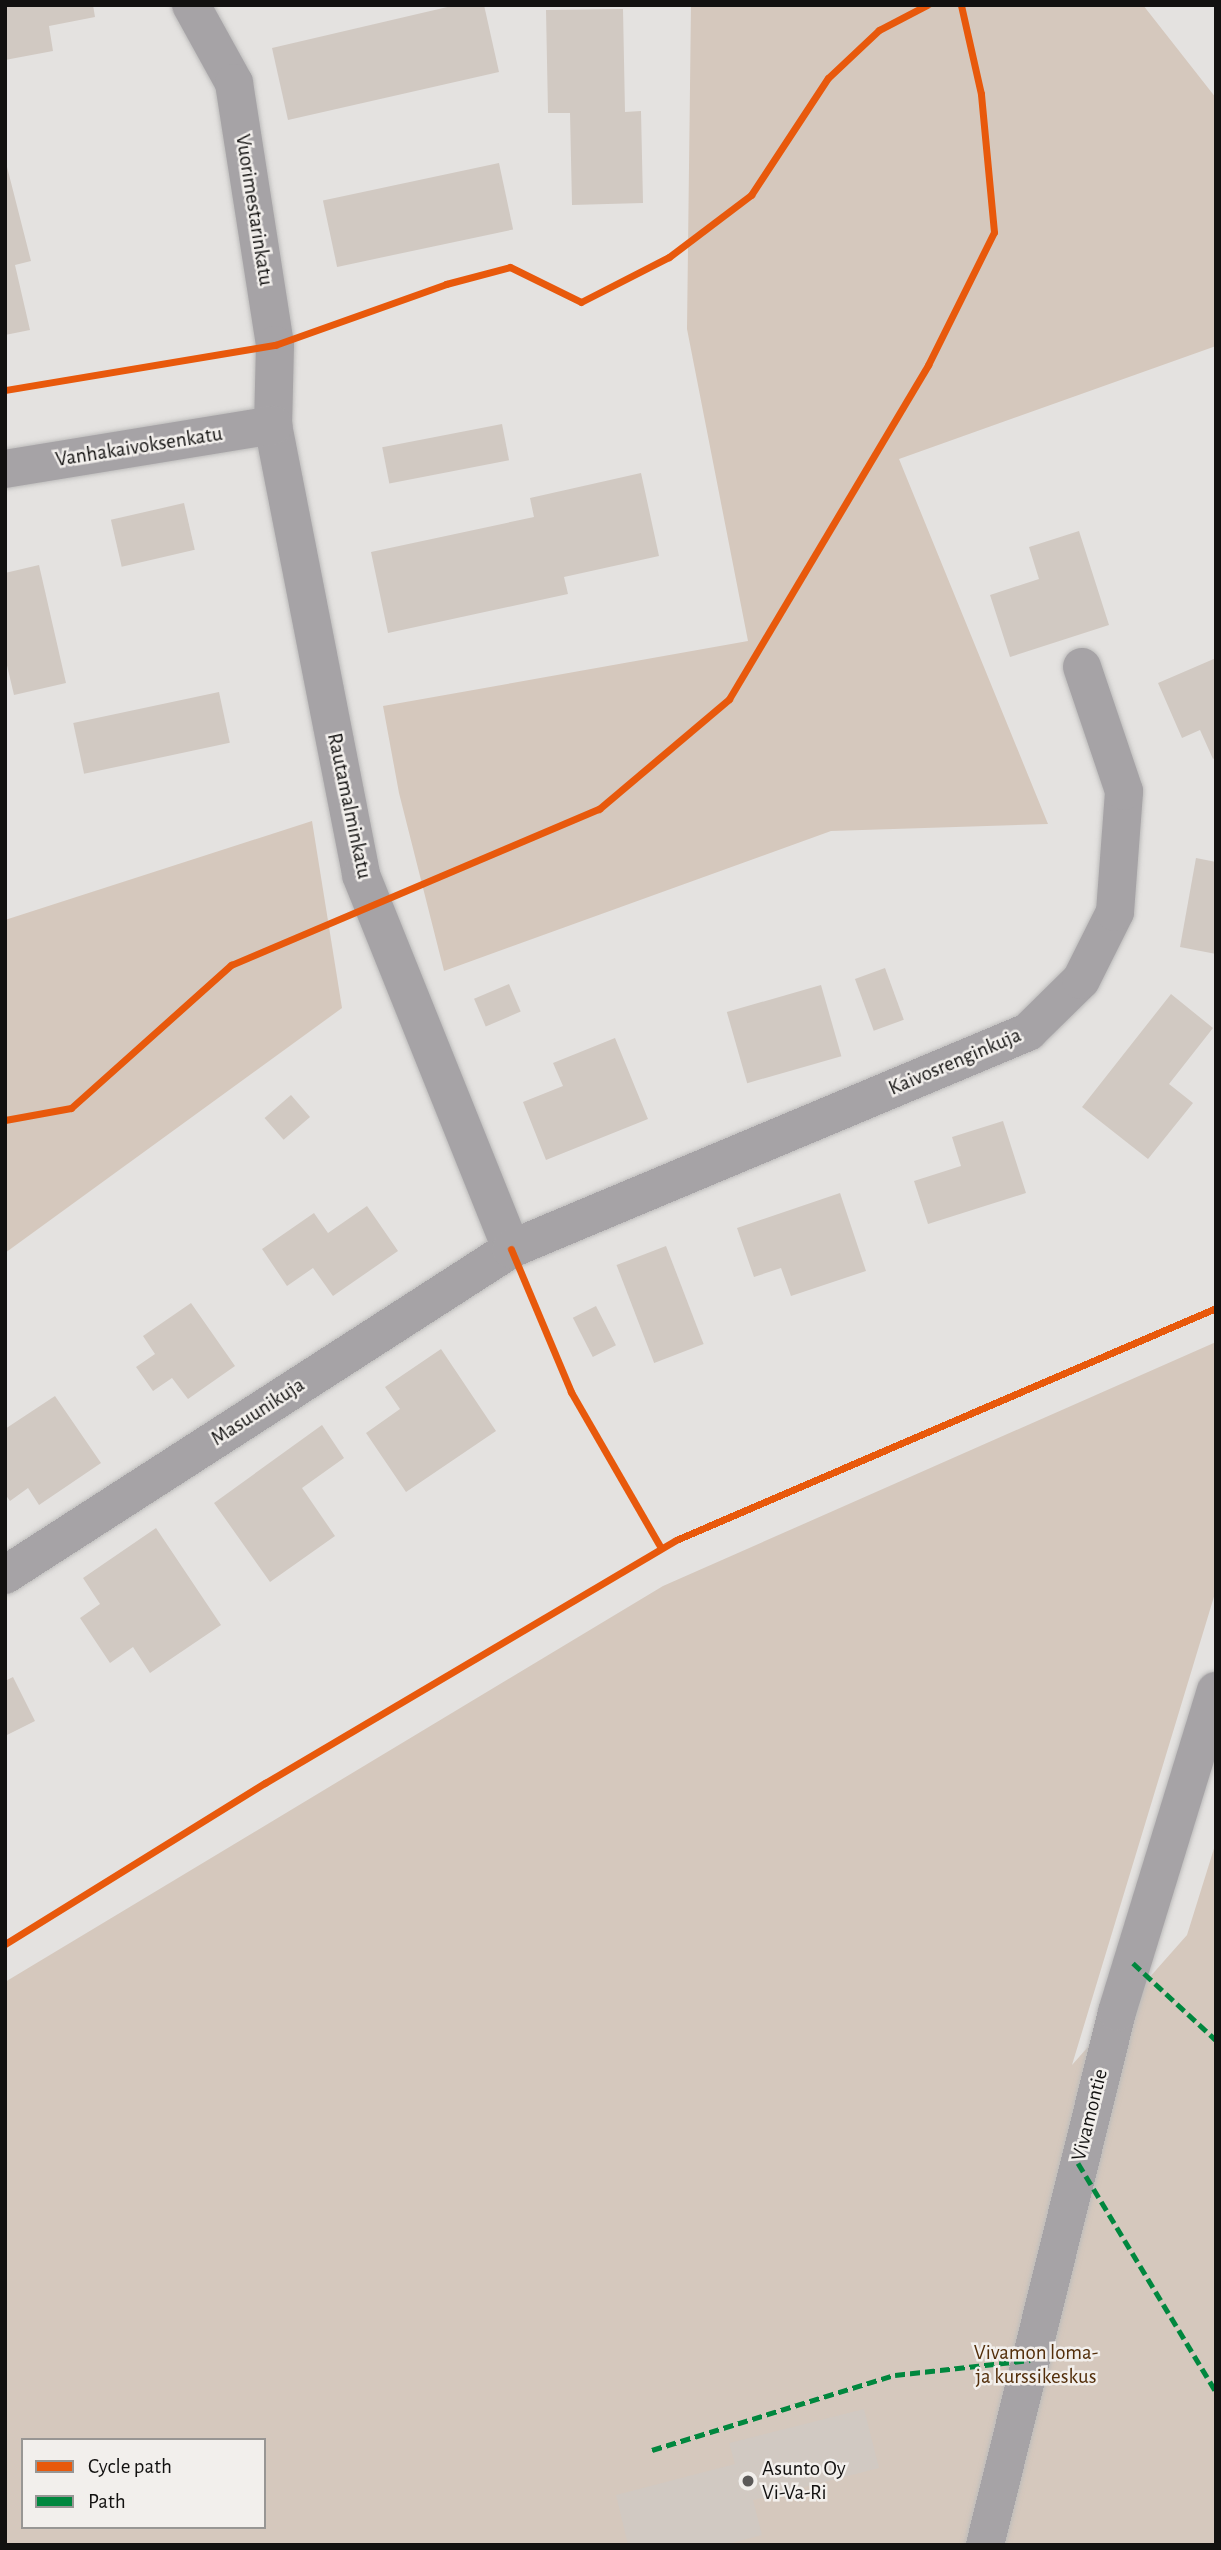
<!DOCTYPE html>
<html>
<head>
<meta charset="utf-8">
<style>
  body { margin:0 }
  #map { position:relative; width:1221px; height:2550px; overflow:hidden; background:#e4e2e0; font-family:"Alegreya Sans",sans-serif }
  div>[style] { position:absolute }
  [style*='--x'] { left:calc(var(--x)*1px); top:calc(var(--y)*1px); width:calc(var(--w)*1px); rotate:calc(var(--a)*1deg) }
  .green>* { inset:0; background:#d5c8bd }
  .building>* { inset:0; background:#d1c9c2; transform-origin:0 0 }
  .roads { filter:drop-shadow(0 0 2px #bdbcbb) drop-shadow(0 0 2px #bdbcbb) }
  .minor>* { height:38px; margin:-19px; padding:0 19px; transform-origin:19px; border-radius:19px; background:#a6a3a6 }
  .quiet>* { height:5px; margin-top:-2.5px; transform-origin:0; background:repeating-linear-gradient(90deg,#00873e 0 10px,transparent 0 15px) }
  .cycleway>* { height:7px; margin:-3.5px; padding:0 3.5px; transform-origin:3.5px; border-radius:3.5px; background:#e8590c }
  .dots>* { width:19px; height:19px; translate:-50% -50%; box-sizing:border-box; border:4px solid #f2efec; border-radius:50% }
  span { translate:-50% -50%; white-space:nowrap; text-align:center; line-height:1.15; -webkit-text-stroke:5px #f2efec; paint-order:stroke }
  .street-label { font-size:21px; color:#121110 }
  .park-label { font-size:21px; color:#532e0a }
  .poi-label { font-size:21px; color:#121110 }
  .left { translate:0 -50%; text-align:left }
  .frame { position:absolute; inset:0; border:7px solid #121110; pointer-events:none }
  .legend { position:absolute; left:21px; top:2438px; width:245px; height:91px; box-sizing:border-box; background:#f2efec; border:2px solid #989694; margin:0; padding:9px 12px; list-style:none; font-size:21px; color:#121110 }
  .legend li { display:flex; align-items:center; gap:14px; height:35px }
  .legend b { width:35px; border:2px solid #989694 }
</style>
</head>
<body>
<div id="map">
  <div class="green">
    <div style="clip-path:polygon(691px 5px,1143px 5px,1216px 98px,1216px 346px,899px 459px,1048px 824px,831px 831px,444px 971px,399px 793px,383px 706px,748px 641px,687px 329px)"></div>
    <div style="clip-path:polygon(312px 821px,342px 1008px,5px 1253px,5px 920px)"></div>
    <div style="clip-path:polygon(evenodd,1216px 1342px,1216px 1590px,1072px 2065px,1187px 1935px,1216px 1842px,1216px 2545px,5px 2545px,5px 1982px,663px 1586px,1216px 1342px,23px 2440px,264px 2440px,264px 2527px,23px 2527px,23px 2440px)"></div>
  </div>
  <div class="building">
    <div style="clip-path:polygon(5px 5px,93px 5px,95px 17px,49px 26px,53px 51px,5px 60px)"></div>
    <div style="clip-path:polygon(456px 5px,484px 5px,499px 72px,288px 120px,272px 48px)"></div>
    <div style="clip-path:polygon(623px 9px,625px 112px,641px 111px,643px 203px,572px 205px,570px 113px,548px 113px,546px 10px)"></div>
    <div style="clip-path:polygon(5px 159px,31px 261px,15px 265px,30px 330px,5px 335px)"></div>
    <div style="left:499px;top:163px;width:68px;height:180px;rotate:78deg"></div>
    <div style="left:502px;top:424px;width:37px;height:122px;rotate:79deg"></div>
    <div style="clip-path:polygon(641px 473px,659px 556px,564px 577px,568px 594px,388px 633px,371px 552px,534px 517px,530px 498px)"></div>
    <div style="left:184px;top:503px;width:48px;height:75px;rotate:77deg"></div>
    <div style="clip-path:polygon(1079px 531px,1109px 625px,1010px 657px,990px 595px,1039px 579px,1029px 547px)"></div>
    <div style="clip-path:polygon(39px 565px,66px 683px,14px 695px,5px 657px,5px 573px)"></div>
    <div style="clip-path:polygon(1216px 658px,1216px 757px,1213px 759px,1200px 730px,1182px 738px,1158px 683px)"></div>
    <div style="left:219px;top:692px;width:52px;height:149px;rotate:78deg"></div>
    <div style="clip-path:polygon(1196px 858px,1216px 862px,1216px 954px,1180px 947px)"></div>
    <div style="left:885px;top:968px;width:55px;height:32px;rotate:70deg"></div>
    <div style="left:509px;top:984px;width:30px;height:38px;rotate:67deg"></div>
    <div style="left:821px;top:985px;width:74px;height:98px;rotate:74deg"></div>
    <div style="clip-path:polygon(1171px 994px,1213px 1028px,1169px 1084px,1193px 1103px,1148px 1159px,1082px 1107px)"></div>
    <div style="clip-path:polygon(615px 1038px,648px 1119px,546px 1160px,523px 1102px,563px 1086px,553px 1063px)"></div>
    <div style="left:291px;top:1095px;width:29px;height:35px;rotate:49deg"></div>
    <div style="clip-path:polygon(1003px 1121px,1026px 1193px,928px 1224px,914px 1181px,961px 1166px,952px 1137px)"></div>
    <div style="clip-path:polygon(840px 1193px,866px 1271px,791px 1296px,781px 1268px,754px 1277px,737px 1228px)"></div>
    <div style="clip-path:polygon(367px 1206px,398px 1251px,333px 1296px,313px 1268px,287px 1286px,262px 1249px,314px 1213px,328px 1233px)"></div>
    <div style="left:666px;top:1246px;width:105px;height:53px;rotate:69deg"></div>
    <div style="clip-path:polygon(191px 1303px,235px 1366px,188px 1399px,172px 1378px,153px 1391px,136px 1367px,155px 1354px,143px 1336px)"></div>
    <div style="left:596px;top:1306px;width:44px;height:26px;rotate:63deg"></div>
    <div style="clip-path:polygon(441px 1349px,496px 1431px,406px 1492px,366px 1433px,400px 1409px,385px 1387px)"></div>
    <div style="clip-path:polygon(55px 1396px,101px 1463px,39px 1505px,28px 1488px,10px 1501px,5px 1494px,5px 1429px)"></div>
    <div style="clip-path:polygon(322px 1425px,344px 1458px,302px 1488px,335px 1536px,270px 1582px,214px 1503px)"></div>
    <div style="clip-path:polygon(156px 1528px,221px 1625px,150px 1673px,133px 1647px,110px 1663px,80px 1618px,100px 1604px,83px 1578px)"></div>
    <div style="clip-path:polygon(13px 1677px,35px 1721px,5px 1736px,5px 1681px)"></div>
    <div style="clip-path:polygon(864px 2409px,879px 2468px,753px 2500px,762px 2535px,724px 2545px,628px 2545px,616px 2495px,735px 2464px,729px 2443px)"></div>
  </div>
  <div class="roads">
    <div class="minor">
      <div style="--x:191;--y:5;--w:89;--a:61.1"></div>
      <div style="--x:234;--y:83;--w:265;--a:81.1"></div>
      <div style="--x:275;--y:345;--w:80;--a:91.4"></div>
      <div style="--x:273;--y:425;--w:459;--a:78.9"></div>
      <div style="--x:361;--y:875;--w:403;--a:68.1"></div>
      <div style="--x:5;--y:469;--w:272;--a:-9.3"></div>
      <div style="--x:5;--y:1575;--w:602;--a:-32.79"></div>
      <div style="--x:511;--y:1249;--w:561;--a:-22.77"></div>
      <div style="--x:1028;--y:1032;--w:74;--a:-44.5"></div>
      <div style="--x:1081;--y:980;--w:76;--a:-63.4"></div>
      <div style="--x:1115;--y:912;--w:121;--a:-85.7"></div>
      <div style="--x:1124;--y:791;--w:131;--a:-108.7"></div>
      <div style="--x:985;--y:2545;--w:549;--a:-76.09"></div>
      <div style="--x:1117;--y:2012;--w:336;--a:-72.9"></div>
    </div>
  </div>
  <div class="quiet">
    <div style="--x:1133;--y:1963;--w:113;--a:42.9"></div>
    <div style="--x:1078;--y:2163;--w:267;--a:58.9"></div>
    <div style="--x:652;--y:2450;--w:254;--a:-17.2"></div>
    <div style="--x:895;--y:2375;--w:136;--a:-6.3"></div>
  </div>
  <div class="cycleway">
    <div style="--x:5;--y:390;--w:274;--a:-9.5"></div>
    <div style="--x:275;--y:345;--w:182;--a:-19.6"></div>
    <div style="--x:446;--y:284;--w:66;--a:-14.9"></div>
    <div style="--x:510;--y:267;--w:79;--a:26.2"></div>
    <div style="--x:581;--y:302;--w:99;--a:-27.1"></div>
    <div style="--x:669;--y:257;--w:103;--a:-37.1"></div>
    <div style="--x:751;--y:195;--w:140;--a:-56.7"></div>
    <div style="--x:828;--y:78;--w:70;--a:-43.3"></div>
    <div style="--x:879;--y:30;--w:54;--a:-27.5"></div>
    <div style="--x:5;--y:1120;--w:67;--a:-10.3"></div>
    <div style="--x:71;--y:1108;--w:215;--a:-41.8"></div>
    <div style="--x:231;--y:965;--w:400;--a:-23"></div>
    <div style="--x:599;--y:809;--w:170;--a:-40.2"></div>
    <div style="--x:729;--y:699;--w:389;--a:-59.2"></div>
    <div style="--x:928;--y:365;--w:148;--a:-63.6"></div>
    <div style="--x:994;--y:232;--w:139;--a:-95.4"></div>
    <div style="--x:981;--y:94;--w:91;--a:-102.7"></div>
    <div style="--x:511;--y:1249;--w:155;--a:67.2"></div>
    <div style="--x:571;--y:1392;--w:180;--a:60"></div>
    <div style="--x:5;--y:1944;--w:306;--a:-31.8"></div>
    <div style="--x:265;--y:1783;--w:477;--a:-30.6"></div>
    <div style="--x:676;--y:1540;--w:588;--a:-23.25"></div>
  </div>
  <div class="dots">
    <div style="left:748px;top:2481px;background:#5c5a59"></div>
  </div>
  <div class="street-label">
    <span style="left:254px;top:210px;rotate:81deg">Vuorimestarinkatu</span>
    <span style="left:139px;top:447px;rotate:-9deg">Vanhakaivoksenkatu</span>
    <span style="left:349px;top:806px;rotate:78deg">Rautamalminkatu</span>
    <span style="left:955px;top:1062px;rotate:-23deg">Kaivosrenginkuja</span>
    <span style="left:258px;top:1412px;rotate:-33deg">Masuunikuja</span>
    <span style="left:1090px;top:2115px;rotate:-76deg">Vivamontie</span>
  </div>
  <div class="park-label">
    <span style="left:1036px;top:2365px">Vivamon loma-<br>ja kurssikeskus</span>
  </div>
  <div class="poi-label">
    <span class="left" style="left:762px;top:2481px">Asunto Oy<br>Vi-Va-Ri</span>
  </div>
  <div class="frame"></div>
  <ul class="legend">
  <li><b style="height:9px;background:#e8590c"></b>Cycle path</li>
  <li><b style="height:9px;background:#00873e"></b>Path</li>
  </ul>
</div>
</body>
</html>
